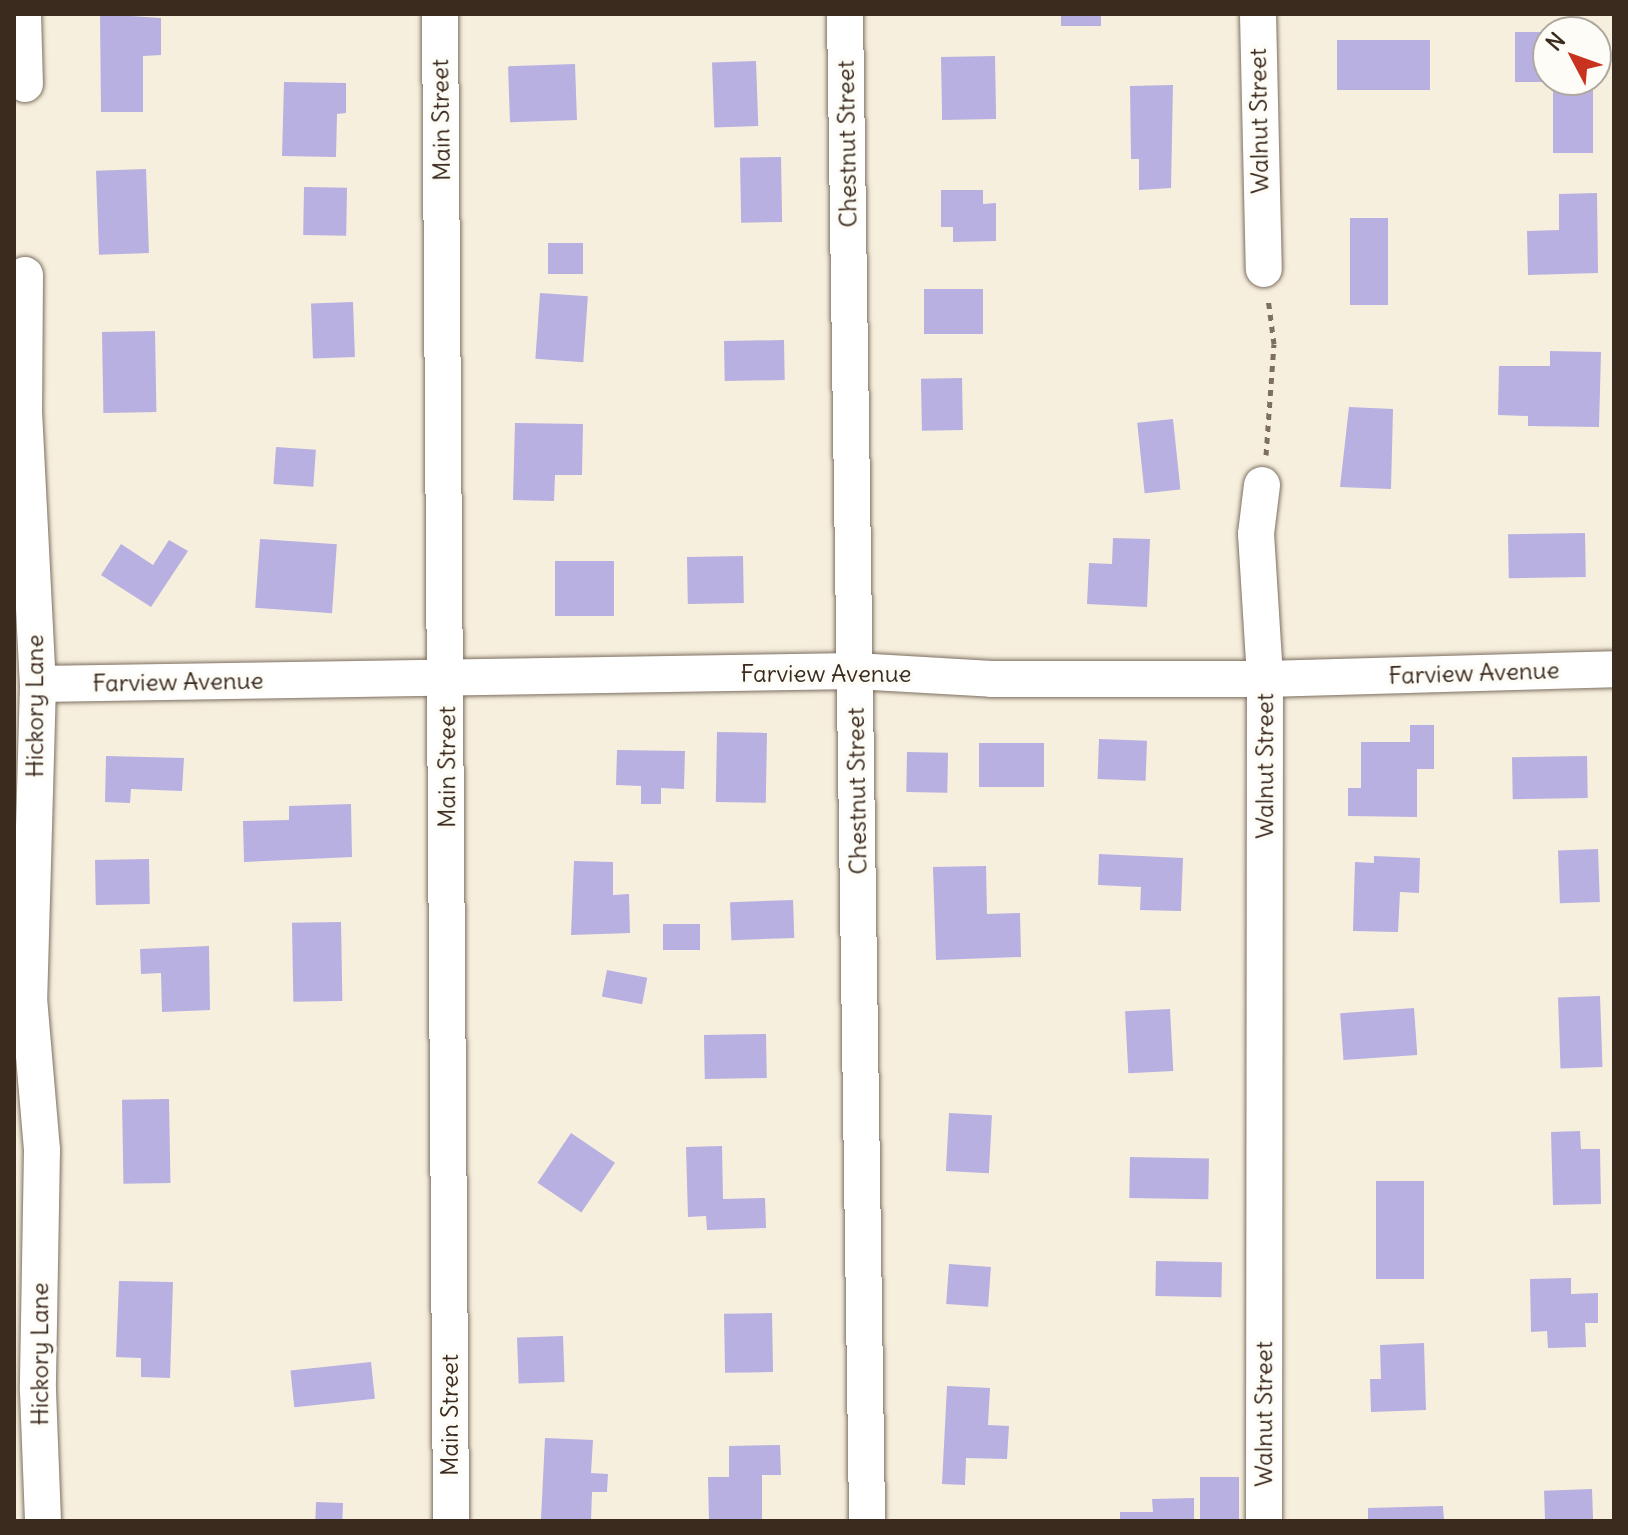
<!DOCTYPE html>
<html>
<head>
<meta charset="utf-8">
<style>
  body { margin:0 }
  #map { position:relative; width:1628px; height:1535px; overflow:hidden; background:#f7efdd; font-family:Delius,sans-serif }
  div>[style] { position:absolute }
  [style*='--x'] { left:calc(var(--x)*1px); top:calc(var(--y)*1px); width:calc(var(--w)*1px); rotate:calc(var(--a)*1deg) }
  .building>* { inset:0; background:#b8b0e0; transform-origin:0 0 }
  .path>* { height:5px; margin-top:-2.5px; transform-origin:0; background:repeating-linear-gradient(90deg,#7d6f61 0 6px,transparent 0 12px) }
  .roads { filter:drop-shadow(0 0 2px #7d6f61) drop-shadow(0 0 2px #7d6f61) }
  .minor>* { height:36px; margin:-18px; padding:0 18px; transform-origin:18px; border-radius:18px; background:#fff }
  span { translate:-50% -50%; white-space:nowrap; text-align:center; line-height:1.15; -webkit-text-stroke:7px #fdfcf7; paint-order:stroke }
  .street-label { font-size:24px; color:#3b2a1e }
  .frame { position:absolute; inset:0; border:16px solid #3b2a1e; pointer-events:none }
  .north { position:absolute; left:1532px; top:16px; width:80px; height:80px; box-sizing:border-box; background:#fdfcf7; border:2px solid #afa8a0; border-radius:50%; rotate:311deg; font-size:22px; font-weight:700; line-height:32px; text-align:center; color:#3b2a1e }
  .north::after { content:''; display:block; margin:auto; width:28px; height:36px; background:#c8321e; clip-path:polygon(50% 0,100% 100%,50% 72%,0 100%) }
</style>
</head>
<body>
<div id="map">
  <div class="building">
    <div style="clip-path:polygon(100px 14px,161px 18px,161px 55px,143px 56px,143px 112px,101px 112px)"></div>
    <div style="left:1061px;top:14px;width:40px;height:12px"></div>
    <div style="left:1548px;top:32px;width:50px;height:33px;rotate:90deg"></div>
    <div style="left:1337px;top:40px;width:93px;height:50px"></div>
    <div style="left:995px;top:56px;width:63px;height:54px;rotate:89deg"></div>
    <div style="left:756px;top:61px;width:65px;height:44px;rotate:88deg"></div>
    <div style="left:575px;top:64px;width:56px;height:67px;rotate:88deg"></div>
    <div style="left:1553px;top:80px;width:40px;height:73px"></div>
    <div style="clip-path:polygon(284px 82px,346px 83px,346px 113px,337px 114px,336px 157px,282px 156px)"></div>
    <div style="clip-path:polygon(1173px 85px,1171px 188px,1139px 190px,1139px 159px,1131px 159px,1130px 86px)"></div>
    <div style="left:781px;top:157px;width:65px;height:41px;rotate:89deg"></div>
    <div style="left:146px;top:169px;width:84px;height:50px;rotate:88deg"></div>
    <div style="left:304px;top:187px;width:43px;height:48px;rotate:1deg"></div>
    <div style="clip-path:polygon(941px 190px,983px 190px,983px 204px,996px 203px,996px 241px,953px 242px,953px 227px,941px 227px)"></div>
    <div style="clip-path:polygon(1597px 193px,1598px 273px,1528px 275px,1527px 231px,1559px 230px,1559px 194px)"></div>
    <div style="left:1350px;top:218px;width:38px;height:87px"></div>
    <div style="left:548px;top:243px;width:35px;height:31px"></div>
    <div style="left:983px;top:289px;width:45px;height:59px;rotate:90deg"></div>
    <div style="left:540px;top:293px;width:48px;height:66px;rotate:4deg"></div>
    <div style="left:353px;top:302px;width:55px;height:42px;rotate:88deg"></div>
    <div style="left:155px;top:331px;width:81px;height:53px;rotate:89deg"></div>
    <div style="left:784px;top:340px;width:40px;height:60px;rotate:89deg"></div>
    <div style="clip-path:polygon(1550px 351px,1601px 352px,1599px 427px,1528px 426px,1528px 416px,1498px 415px,1499px 366px,1550px 366px)"></div>
    <div style="left:962px;top:378px;width:52px;height:41px;rotate:89deg"></div>
    <div style="clip-path:polygon(1349px 407px,1393px 409px,1391px 489px,1340px 487px)"></div>
    <div style="left:1173px;top:419px;width:71px;height:36px;rotate:84deg"></div>
    <div style="clip-path:polygon(515px 423px,583px 424px,582px 475px,555px 475px,554px 501px,513px 500px)"></div>
    <div style="left:276px;top:447px;width:40px;height:37px;rotate:4deg"></div>
    <div style="left:1585px;top:533px;width:44px;height:77px;rotate:89deg"></div>
    <div style="clip-path:polygon(1113px 538px,1150px 539px,1147px 607px,1087px 604px,1089px 563px,1112px 564px)"></div>
    <div style="left:260px;top:539px;width:77px;height:69px;rotate:4deg"></div>
    <div style="clip-path:polygon(169px 540px,188px 551px,151px 607px,101px 575px,121px 544px,153px 565px)"></div>
    <div style="left:743px;top:556px;width:47px;height:56px;rotate:89deg"></div>
    <div style="left:614px;top:561px;width:55px;height:59px;rotate:90deg"></div>
    <div style="clip-path:polygon(1410px 725px,1434px 725px,1434px 769px,1417px 769px,1417px 817px,1348px 816px,1348px 788px,1361px 788px,1361px 742px,1410px 742px)"></div>
    <div style="left:717px;top:732px;width:50px;height:70px;rotate:1deg"></div>
    <div style="left:1099px;top:739px;width:48px;height:40px;rotate:2deg"></div>
    <div style="left:1044px;top:743px;width:44px;height:65px;rotate:90deg"></div>
    <div style="clip-path:polygon(617px 750px,685px 751px,684px 789px,661px 788px,661px 804px,641px 804px,641px 786px,616px 785px)"></div>
    <div style="left:907px;top:752px;width:41px;height:40px;rotate:1deg"></div>
    <div style="clip-path:polygon(106px 756px,184px 758px,182px 791px,131px 789px,130px 803px,105px 802px)"></div>
    <div style="left:1587px;top:756px;width:42px;height:75px;rotate:89deg"></div>
    <div style="clip-path:polygon(351px 804px,352px 857px,244px 862px,243px 821px,289px 820px,289px 806px)"></div>
    <div style="left:1598px;top:849px;width:53px;height:40px;rotate:88deg"></div>
    <div style="clip-path:polygon(1099px 854px,1183px 858px,1181px 911px,1140px 910px,1141px 887px,1098px 885px)"></div>
    <div style="clip-path:polygon(1374px 856px,1420px 858px,1419px 893px,1400px 892px,1398px 932px,1353px 931px,1355px 862px,1374px 863px)"></div>
    <div style="left:149px;top:859px;width:45px;height:54px;rotate:89deg"></div>
    <div style="clip-path:polygon(574px 861px,613px 862px,613px 895px,629px 894px,630px 933px,571px 935px)"></div>
    <div style="clip-path:polygon(986px 866px,987px 914px,1020px 913px,1021px 957px,936px 960px,933px 867px)"></div>
    <div style="left:793px;top:900px;width:38px;height:63px;rotate:88deg"></div>
    <div style="left:341px;top:922px;width:79px;height:49px;rotate:89deg"></div>
    <div style="left:700px;top:924px;width:26px;height:37px;rotate:90deg"></div>
    <div style="clip-path:polygon(209px 946px,210px 1010px,162px 1012px,161px 973px,141px 974px,140px 949px)"></div>
    <div style="left:607px;top:970px;width:41px;height:27px;rotate:11deg"></div>
    <div style="left:1600px;top:996px;width:71px;height:42px;rotate:88deg"></div>
    <div style="left:1414px;top:1008px;width:47px;height:74px;rotate:86deg"></div>
    <div style="left:1170px;top:1009px;width:62px;height:45px;rotate:87deg"></div>
    <div style="left:766px;top:1034px;width:44px;height:62px;rotate:89deg"></div>
    <div style="left:169px;top:1099px;width:84px;height:47px;rotate:89deg"></div>
    <div style="left:949px;top:1113px;width:43px;height:58px;rotate:3deg"></div>
    <div style="clip-path:polygon(1580px 1131px,1581px 1149px,1600px 1149px,1601px 1204px,1553px 1205px,1551px 1132px)"></div>
    <div style="left:571px;top:1133px;width:53px;height:60px;rotate:34deg"></div>
    <div style="clip-path:polygon(722px 1146px,723px 1199px,765px 1198px,766px 1228px,707px 1230px,706px 1216px,688px 1217px,686px 1147px)"></div>
    <div style="left:1130px;top:1157px;width:79px;height:41px;rotate:1deg"></div>
    <div style="left:1376px;top:1181px;width:48px;height:98px"></div>
    <div style="left:1156px;top:1261px;width:66px;height:35px;rotate:1deg"></div>
    <div style="left:949px;top:1264px;width:42px;height:40px;rotate:4deg"></div>
    <div style="clip-path:polygon(1571px 1278px,1571px 1294px,1598px 1293px,1598px 1323px,1585px 1323px,1586px 1347px,1548px 1348px,1547px 1331px,1531px 1332px,1530px 1279px)"></div>
    <div style="clip-path:polygon(119px 1281px,173px 1282px,170px 1378px,141px 1377px,141px 1358px,116px 1357px)"></div>
    <div style="left:772px;top:1313px;width:59px;height:48px;rotate:89deg"></div>
    <div style="left:563px;top:1336px;width:46px;height:46px;rotate:88deg"></div>
    <div style="clip-path:polygon(1424px 1343px,1426px 1410px,1371px 1412px,1370px 1379px,1381px 1379px,1380px 1345px)"></div>
    <div style="left:371px;top:1362px;width:37px;height:81px;rotate:84deg"></div>
    <div style="clip-path:polygon(947px 1386px,990px 1388px,988px 1425px,1009px 1426px,1007px 1459px,966px 1458px,965px 1485px,942px 1484px)"></div>
    <div style="clip-path:polygon(545px 1438px,593px 1440px,591px 1473px,608px 1474px,607px 1492px,592px 1492px,591px 1521px,541px 1519px)"></div>
    <div style="clip-path:polygon(780px 1445px,781px 1475px,762px 1475px,762px 1520px,709px 1521px,708px 1477px,729px 1477px,729px 1446px)"></div>
    <div style="left:1200px;top:1477px;width:39px;height:43px"></div>
    <div style="left:1592px;top:1489px;width:32px;height:48px;rotate:88deg"></div>
    <div style="clip-path:polygon(1194px 1498px,1194px 1521px,1120px 1521px,1120px 1512px,1153px 1512px,1152px 1499px)"></div>
    <div style="left:316px;top:1502px;width:27px;height:19px;rotate:2deg"></div>
    <div style="clip-path:polygon(1443px 1506px,1444px 1521px,1368px 1521px,1368px 1508px)"></div>
  </div>
  <div class="path">
    <div style="--x:1266;--y:455;--w:111;--a:-85.9"></div>
    <div style="--x:1274;--y:344;--w:46;--a:-97.4"></div>
  </div>
  <div class="roads">
    <div class="minor">
      <div style="--x:23;--y:14;--w:70;--a:88.4"></div>
      <div style="--x:440;--y:14;--w:1507;--a:89.58"></div>
      <div style="--x:845;--y:14;--w:1507;--a:89.16"></div>
      <div style="--x:1258;--y:14;--w:255;--a:88.7"></div>
      <div style="--x:25;--y:275;--w:136;--a:90.4"></div>
      <div style="--x:24;--y:411;--w:273;--a:87.1"></div>
      <div style="--x:38;--y:684;--w:314;--a:91.6"></div>
      <div style="--x:29;--y:998;--w:153;--a:85.1"></div>
      <div style="--x:42;--y:1150;--w:241;--a:91"></div>
      <div style="--x:38;--y:1391;--w:130;--a:87.8"></div>
      <div style="--x:1262;--y:485;--w:49;--a:97"></div>
      <div style="--x:1256;--y:534;--w:145;--a:86.4"></div>
      <div style="--x:1265;--y:679;--w:842;--a:90.07"></div>
      <div style="--x:38;--y:684;--w:817;--a:-0.91"></div>
      <div style="--x:855;--y:671;--w:137;--a:3.3"></div>
      <div style="--x:992;--y:679;--w:273;--a:0"></div>
      <div style="--x:1265;--y:679;--w:349;--a:-1.6"></div>
    </div>
  </div>
  <div class="street-label">
    <span style="left:441px;top:120px;rotate:-91deg">Main Street</span>
    <span style="left:1259px;top:121px;rotate:-91deg">Walnut Street</span>
    <span style="left:847px;top:144px;rotate:-91deg">Chestnut Street</span>
    <span style="left:1474px;top:673px;rotate:-2deg">Farview Avenue</span>
    <span style="left:826px;top:674px">Farview Avenue</span>
    <span style="left:178px;top:682px;rotate:-1deg">Farview Avenue</span>
    <span style="left:35px;top:706px;rotate:-90deg">Hickory Lane</span>
    <span style="left:1265px;top:766px;rotate:-90deg">Walnut Street</span>
    <span style="left:447px;top:767px;rotate:-90deg">Main Street</span>
    <span style="left:857px;top:791px;rotate:-91deg">Chestnut Street</span>
    <span style="left:40px;top:1354px;rotate:-90deg">Hickory Lane</span>
    <span style="left:1264px;top:1414px;rotate:-90deg">Walnut Street</span>
    <span style="left:450px;top:1415px;rotate:-90deg">Main Street</span>
  </div>
  <div class="frame"></div>
  <div class="north">N</div>
</div>
</body>
</html>
